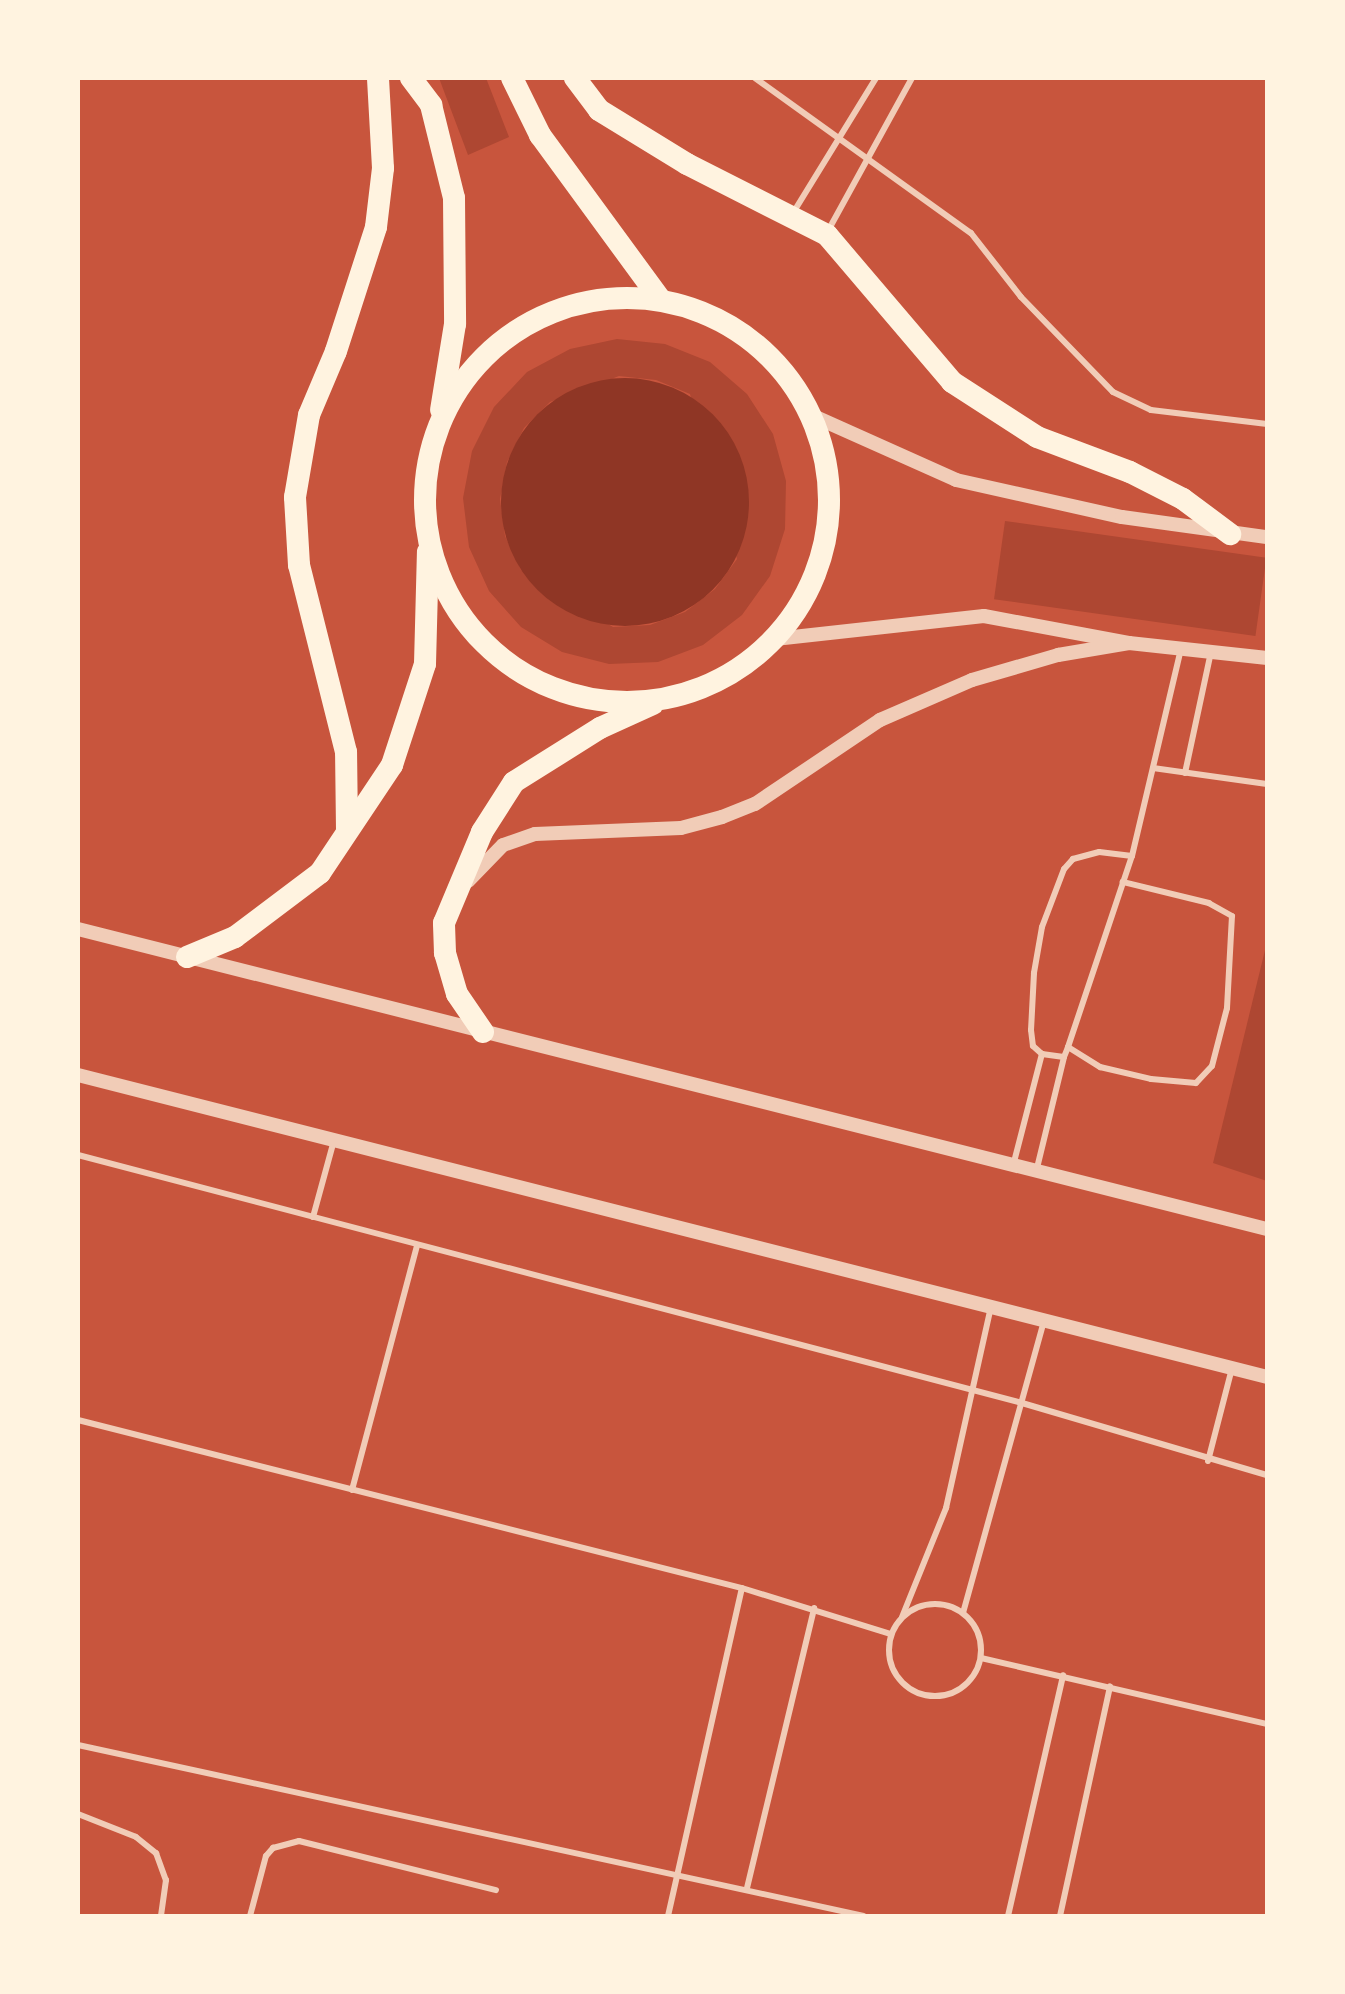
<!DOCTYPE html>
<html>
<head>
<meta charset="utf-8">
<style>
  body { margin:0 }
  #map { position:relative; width:1345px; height:1994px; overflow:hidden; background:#c8553d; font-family:Montserrat,sans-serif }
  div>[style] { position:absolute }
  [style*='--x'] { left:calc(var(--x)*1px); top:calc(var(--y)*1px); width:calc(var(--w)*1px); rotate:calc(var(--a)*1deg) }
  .green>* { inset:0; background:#ae4732; transform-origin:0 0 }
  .water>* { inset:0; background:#8f3625 }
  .round { border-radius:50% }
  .service>* { height:6px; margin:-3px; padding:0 3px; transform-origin:3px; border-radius:3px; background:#f1ccb7 }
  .service>.ring { margin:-3px; padding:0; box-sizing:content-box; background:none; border:6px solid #f1ccb7; border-radius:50% }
  .tertiary>* { height:14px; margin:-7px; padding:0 7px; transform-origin:7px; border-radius:7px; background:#f1ccb7 }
  .trunk>* { height:22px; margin:-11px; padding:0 11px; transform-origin:11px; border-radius:11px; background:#fff3e0 }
  .trunk>.ring { margin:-11px; padding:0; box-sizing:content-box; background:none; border:22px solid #fff3e0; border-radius:50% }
  span { translate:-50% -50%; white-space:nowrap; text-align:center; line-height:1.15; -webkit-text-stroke:6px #fff3e0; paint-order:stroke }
  .frame { position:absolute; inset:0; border:80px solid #fff3e0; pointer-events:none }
</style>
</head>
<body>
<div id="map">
  <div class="green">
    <div style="clip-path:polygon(439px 78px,486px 78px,509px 137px,468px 155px)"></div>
    <div style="clip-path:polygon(evenodd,617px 339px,665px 344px,710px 362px,747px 394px,773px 434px,786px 481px,785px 529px,770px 576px,742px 615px,703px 645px,658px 662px,609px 664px,562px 652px,521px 627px,489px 591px,469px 547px,463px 498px,472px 451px,494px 407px,527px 372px,570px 349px,617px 339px,619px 376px,656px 380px,690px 394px,737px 559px,715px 589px,685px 612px,650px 625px,613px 627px,521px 570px,505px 536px,500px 499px,507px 462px,524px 428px,550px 402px,619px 376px)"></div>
    <div style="left:1005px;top:521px;width:264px;height:79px;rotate:8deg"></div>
    <div style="clip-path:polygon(1267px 942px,1267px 1181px,1213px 1163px)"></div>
  </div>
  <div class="water">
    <div class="round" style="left:501px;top:378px;width:248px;height:248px"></div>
  </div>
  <div class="service">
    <div style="--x:755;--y:78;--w:266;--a:35.7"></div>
    <div style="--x:971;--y:233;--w:81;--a:52"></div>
    <div style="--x:1021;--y:297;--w:132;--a:45.9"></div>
    <div style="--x:1113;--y:392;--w:42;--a:25.3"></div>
    <div style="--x:1151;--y:410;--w:117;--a:6.9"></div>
    <div style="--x:793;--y:213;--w:158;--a:-58.4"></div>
    <div style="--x:829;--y:229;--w:172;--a:-61.2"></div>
    <div style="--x:1153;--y:768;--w:115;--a:8"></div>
    <div style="--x:1185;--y:773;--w:124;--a:-77.9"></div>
    <div style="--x:1132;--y:856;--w:33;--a:-173"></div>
    <div style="--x:1099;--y:852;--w:27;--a:165"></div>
    <div style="--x:1073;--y:859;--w:13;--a:132"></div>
    <div style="--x:1064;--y:869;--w:62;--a:110.8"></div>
    <div style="--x:1042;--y:927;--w:47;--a:99.9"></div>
    <div style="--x:1034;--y:973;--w:57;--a:93"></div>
    <div style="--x:1031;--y:1030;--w:16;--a:83"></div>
    <div style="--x:1033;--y:1046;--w:12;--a:42"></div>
    <div style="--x:1042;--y:1054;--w:22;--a:8"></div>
    <div style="--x:1064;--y:1057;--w:11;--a:-68"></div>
    <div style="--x:1068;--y:1047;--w:201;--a:-71.5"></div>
    <div style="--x:1132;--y:856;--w:213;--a:-76.7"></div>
    <div style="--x:1068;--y:1047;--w:38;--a:32"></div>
    <div style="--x:1100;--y:1067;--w:52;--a:13.2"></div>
    <div style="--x:1151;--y:1079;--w:45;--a:5.1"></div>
    <div style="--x:1196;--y:1083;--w:23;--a:-47"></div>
    <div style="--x:1212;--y:1066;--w:60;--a:-75.5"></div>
    <div style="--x:1227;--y:1008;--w:92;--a:-86.9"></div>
    <div style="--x:1232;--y:916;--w:26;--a:-151"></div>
    <div style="--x:1209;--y:903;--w:89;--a:-166.3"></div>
    <div style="--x:78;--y:1155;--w:976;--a:14.72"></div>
    <div style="--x:1022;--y:1403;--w:255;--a:16.4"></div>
    <div style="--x:1014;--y:1162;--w:112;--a:-75.5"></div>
    <div style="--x:1037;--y:1168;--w:114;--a:-76.3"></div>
    <div style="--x:313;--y:1217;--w:80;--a:-74.7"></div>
    <div style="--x:78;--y:1420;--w:685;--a:14.2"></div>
    <div style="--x:742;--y:1588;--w:156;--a:17.2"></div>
    <div style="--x:1208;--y:1461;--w:96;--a:-75.5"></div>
    <div style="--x:352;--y:1490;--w:253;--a:-75.1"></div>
    <div class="ring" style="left:889px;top:1604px;width:86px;height:86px"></div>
    <div style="--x:963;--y:1613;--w:304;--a:-74.5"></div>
    <div style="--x:902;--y:1617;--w:118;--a:-68"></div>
    <div style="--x:946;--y:1508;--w:206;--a:-77.4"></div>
    <div style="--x:981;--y:1658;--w:294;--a:13"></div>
    <div style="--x:78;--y:1745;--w:804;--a:12.27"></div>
    <div style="--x:78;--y:1814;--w:62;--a:21.6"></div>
    <div style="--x:136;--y:1837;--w:26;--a:39"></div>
    <div style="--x:156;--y:1853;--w:29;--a:70"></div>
    <div style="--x:166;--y:1880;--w:36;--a:98"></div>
    <div style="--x:747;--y:1888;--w:288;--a:-76.5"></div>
    <div style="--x:250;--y:1916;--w:62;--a:-75.1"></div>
    <div style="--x:266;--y:1856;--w:11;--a:-49"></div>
    <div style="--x:273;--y:1848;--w:27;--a:-15"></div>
    <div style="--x:299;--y:1841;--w:203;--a:14"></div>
    <div style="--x:668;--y:1916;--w:336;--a:-77.3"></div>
    <div style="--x:1008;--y:1916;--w:247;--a:-77.1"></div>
    <div style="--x:1060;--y:1916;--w:235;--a:-77.7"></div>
  </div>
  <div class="tertiary">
    <div style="--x:811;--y:415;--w:159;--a:24.1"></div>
    <div style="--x:956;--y:480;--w:170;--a:12.6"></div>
    <div style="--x:1122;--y:517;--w:146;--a:7.9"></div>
    <div style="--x:775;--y:639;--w:210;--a:-6.3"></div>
    <div style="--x:984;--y:616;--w:147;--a:10.5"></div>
    <div style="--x:1129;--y:643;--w:139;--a:6.2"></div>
    <div style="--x:468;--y:881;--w:50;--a:-45.8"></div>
    <div style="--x:503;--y:845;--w:34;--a:-19"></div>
    <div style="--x:535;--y:834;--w:146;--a:-2.4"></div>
    <div style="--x:681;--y:828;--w:42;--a:-15"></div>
    <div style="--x:722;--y:817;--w:35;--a:-22"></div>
    <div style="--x:755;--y:804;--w:151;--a:-33.9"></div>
    <div style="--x:880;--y:720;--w:100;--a:-23.5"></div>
    <div style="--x:972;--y:680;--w:90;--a:-16.2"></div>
    <div style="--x:1058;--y:655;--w:72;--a:-9.6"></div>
    <div style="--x:78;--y:929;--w:1226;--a:14.16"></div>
    <div style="--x:78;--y:1075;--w:1227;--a:14.25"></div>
  </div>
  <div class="trunk">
    <div style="--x:411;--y:78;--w:34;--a:53"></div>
    <div style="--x:431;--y:105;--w:96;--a:76.1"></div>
    <div style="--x:454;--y:198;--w:126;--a:89.5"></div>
    <div style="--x:455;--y:324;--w:87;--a:99.2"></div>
    <div style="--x:512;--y:78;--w:64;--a:63.8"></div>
    <div style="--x:540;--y:135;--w:203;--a:53.8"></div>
    <div style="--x:575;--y:78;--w:40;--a:53"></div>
    <div style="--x:599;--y:110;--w:103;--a:31.5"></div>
    <div style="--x:687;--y:164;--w:157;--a:26.9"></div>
    <div style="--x:827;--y:235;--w:193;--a:49.6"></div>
    <div style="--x:952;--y:382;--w:101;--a:32.9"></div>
    <div style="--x:1037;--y:437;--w:99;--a:20.6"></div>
    <div style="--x:1130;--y:472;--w:59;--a:27"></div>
    <div style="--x:1183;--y:499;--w:59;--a:36.7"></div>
    <div class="ring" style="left:425px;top:298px;width:382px;height:382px"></div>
    <div style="--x:347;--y:830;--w:78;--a:-90.7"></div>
    <div style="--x:346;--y:752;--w:193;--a:-104.1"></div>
    <div style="--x:299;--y:565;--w:68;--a:-93.4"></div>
    <div style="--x:295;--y:497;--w:83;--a:-80.3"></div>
    <div style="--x:309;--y:415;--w:69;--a:-67.1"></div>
    <div style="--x:336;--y:351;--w:130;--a:-72.1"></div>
    <div style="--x:376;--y:227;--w:59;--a:-83.2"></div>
    <div style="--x:383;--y:168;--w:90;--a:-93.2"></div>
    <div style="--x:187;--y:957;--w:52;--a:-22.6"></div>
    <div style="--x:235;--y:937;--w:106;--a:-37"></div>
    <div style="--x:320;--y:873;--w:130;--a:-56.3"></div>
    <div style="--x:392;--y:765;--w:106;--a:-71.9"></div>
    <div style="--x:425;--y:664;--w:112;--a:-88.5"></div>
    <div style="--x:483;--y:1032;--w:46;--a:-124.4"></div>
    <div style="--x:457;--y:994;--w:43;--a:-106.3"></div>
    <div style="--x:445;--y:953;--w:30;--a:-92"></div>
    <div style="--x:444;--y:923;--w:99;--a:-67.3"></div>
    <div style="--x:482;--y:832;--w:59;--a:-57.4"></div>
    <div style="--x:514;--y:782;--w:102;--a:-32.1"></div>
    <div style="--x:600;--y:728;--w:58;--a:-24.4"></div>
  </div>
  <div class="frame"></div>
</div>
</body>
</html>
